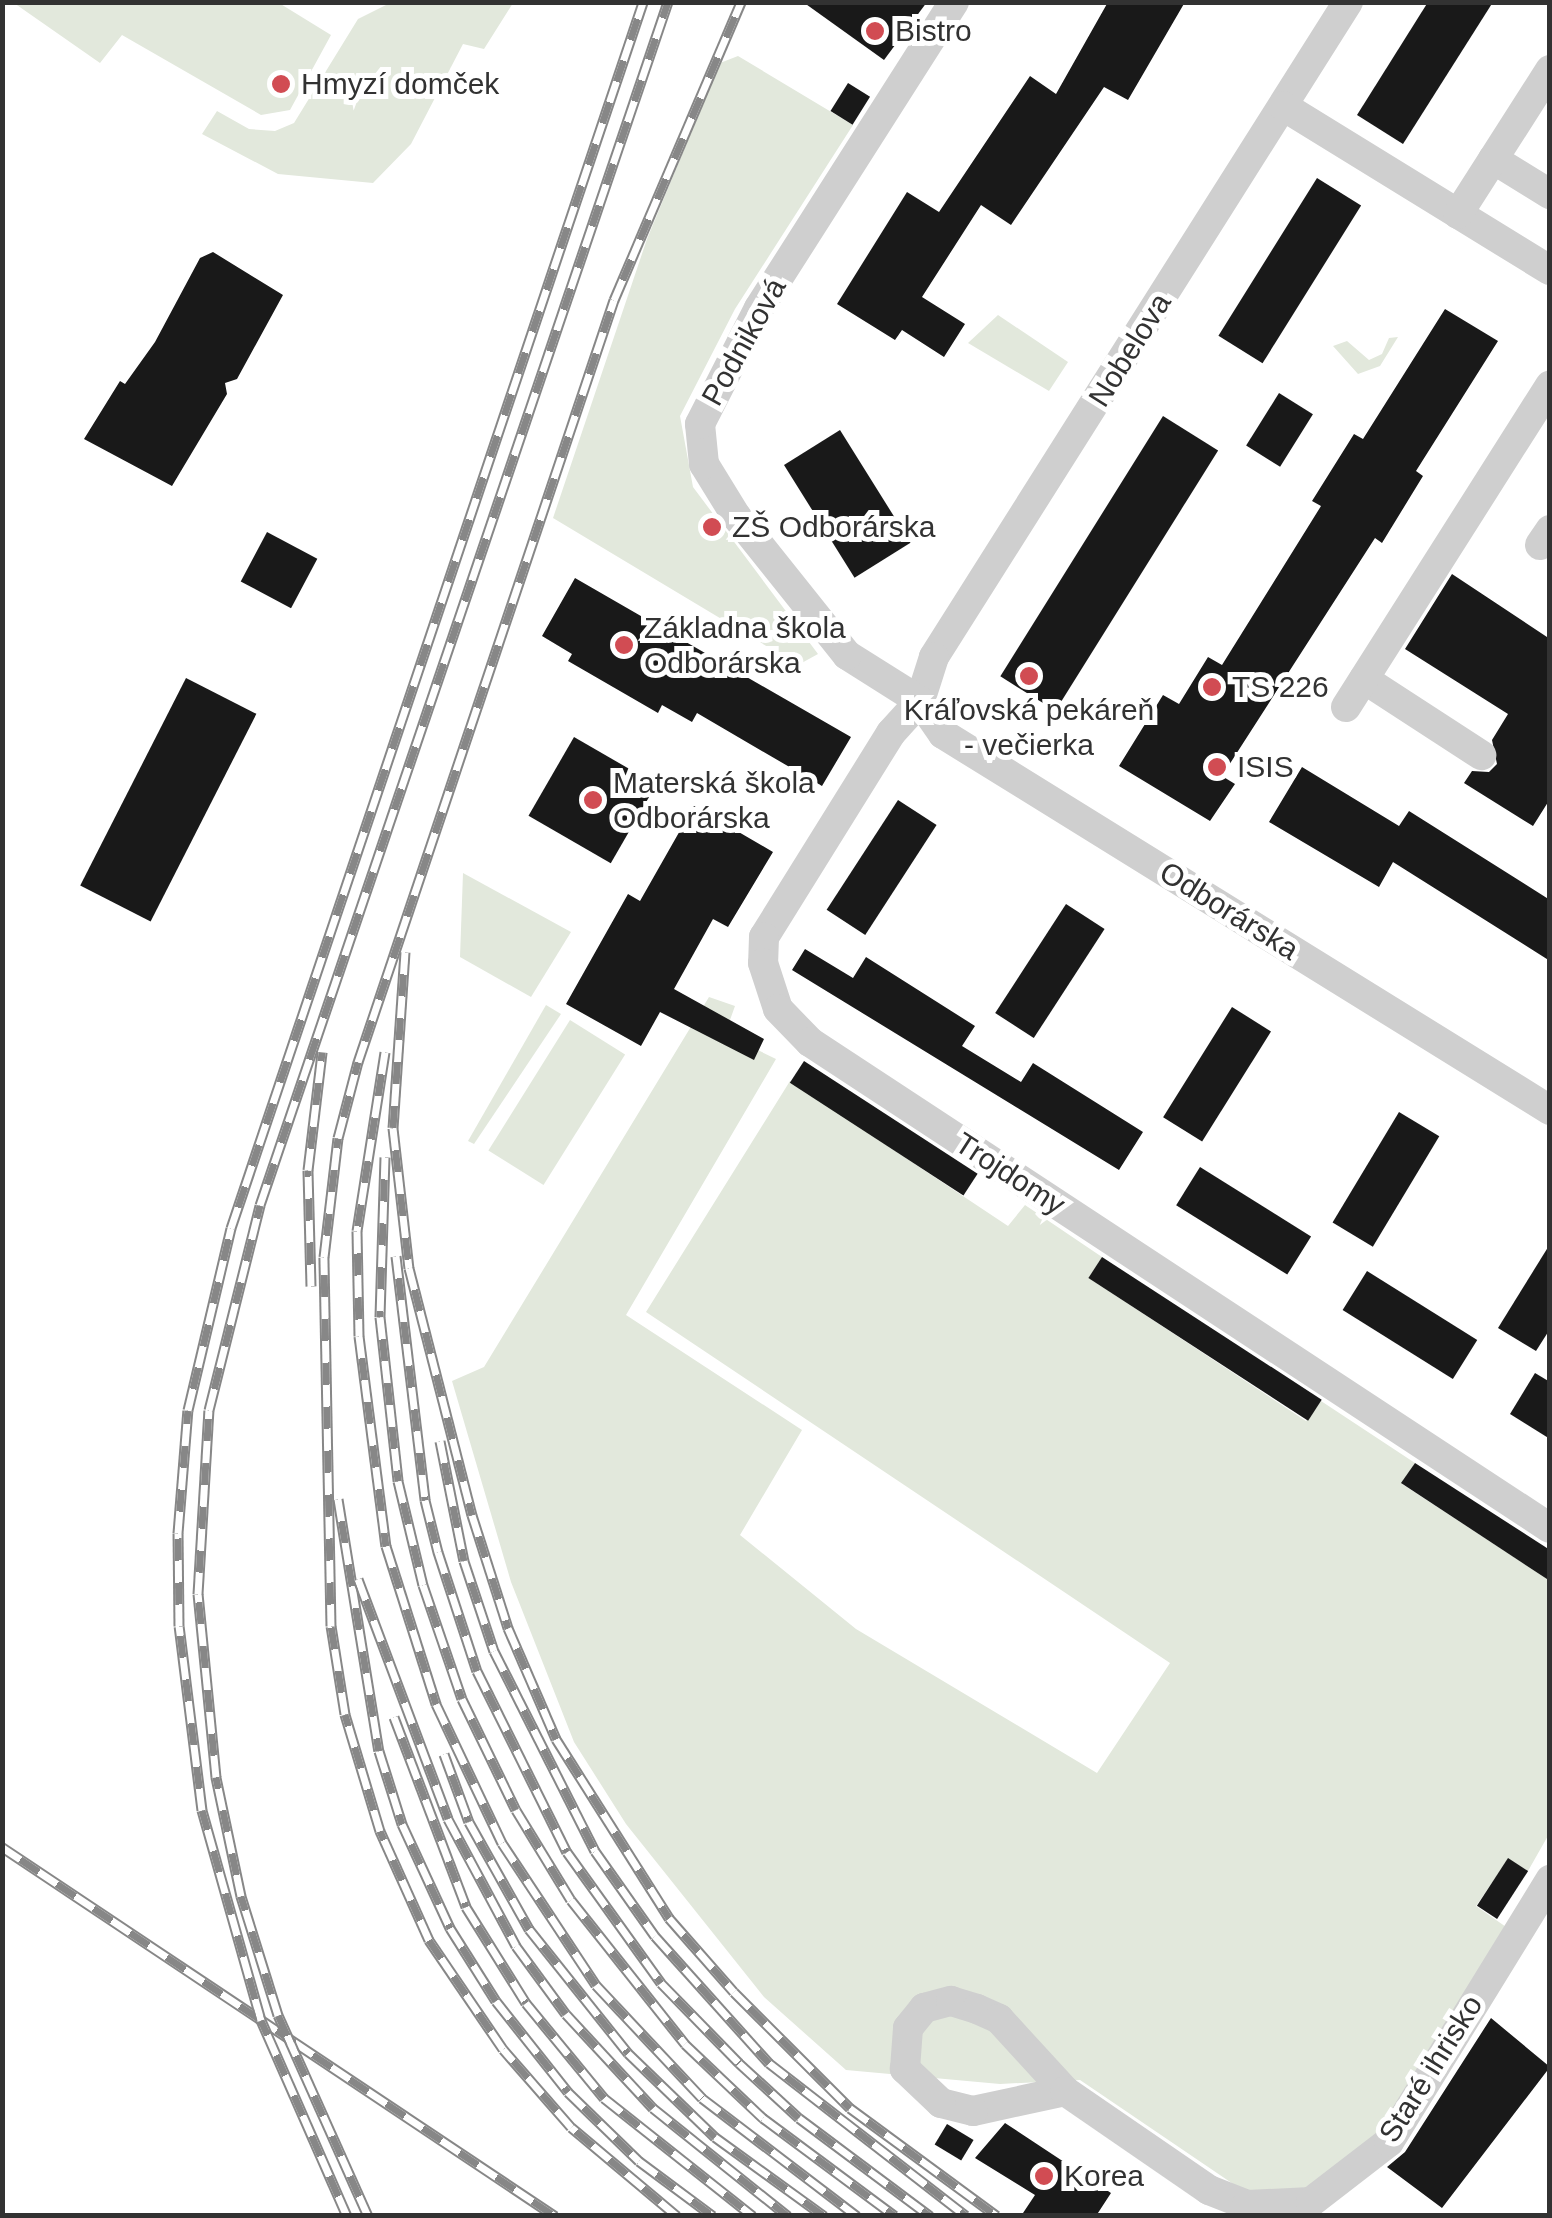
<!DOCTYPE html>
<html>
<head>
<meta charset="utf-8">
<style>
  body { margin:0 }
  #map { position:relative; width:1552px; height:2218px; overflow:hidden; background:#fff; font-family:Helvetica,sans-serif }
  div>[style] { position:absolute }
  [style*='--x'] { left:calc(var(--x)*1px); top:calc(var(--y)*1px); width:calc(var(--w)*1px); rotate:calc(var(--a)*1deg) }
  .green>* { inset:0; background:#e2e8dc; transform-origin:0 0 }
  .building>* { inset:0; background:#191919; transform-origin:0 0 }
  .street>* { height:30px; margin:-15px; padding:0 15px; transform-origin:15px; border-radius:15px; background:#cfcfcf }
  .rail>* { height:11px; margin-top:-5.5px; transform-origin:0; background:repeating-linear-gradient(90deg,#fff 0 22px,#878787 0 44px); box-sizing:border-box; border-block:2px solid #878787 }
  .dots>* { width:28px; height:28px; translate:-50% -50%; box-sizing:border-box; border:5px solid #fff; border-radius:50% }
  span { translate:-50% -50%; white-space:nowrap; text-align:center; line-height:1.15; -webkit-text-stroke:10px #fff; paint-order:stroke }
  .poi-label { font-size:30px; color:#323232 }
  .left { translate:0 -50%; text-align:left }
  .street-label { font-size:30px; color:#323232 }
  .frame { position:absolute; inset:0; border:5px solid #323232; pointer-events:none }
</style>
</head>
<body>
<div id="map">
  <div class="green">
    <div style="clip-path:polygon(392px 2px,513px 3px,484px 49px,463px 44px,411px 144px,373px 183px,278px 174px,202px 134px,217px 111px,249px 129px,275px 131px,294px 123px,358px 19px)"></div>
    <div style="clip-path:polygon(14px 3px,279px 3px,331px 35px,290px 110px,261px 115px,122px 35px,100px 63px)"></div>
    <div style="clip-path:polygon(738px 56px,853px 125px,735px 309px,680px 416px,693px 487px,818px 654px,798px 665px,553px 518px,647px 239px,720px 63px)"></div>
    <div style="clip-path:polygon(998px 315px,1068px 362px,1049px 391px,968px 343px)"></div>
    <div style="clip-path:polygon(1398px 337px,1380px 366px,1358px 374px,1333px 346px,1347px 341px,1369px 360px,1382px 354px,1389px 338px)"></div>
    <div style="clip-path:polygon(463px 873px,571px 932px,531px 997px,460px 957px)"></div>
    <div style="clip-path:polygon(709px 997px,735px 1006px,725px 1034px,776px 1059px,626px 1315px,802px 1430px,740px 1535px,856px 1629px,1097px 1773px,1170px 1663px,646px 1312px,790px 1081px,1008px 1226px,1025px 1205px,1102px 1257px,1089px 1278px,1306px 1421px,1321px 1401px,1415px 1463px,1402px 1484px,1549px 1580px,1549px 1834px,1528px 1871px,1508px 1859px,1476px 1906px,1509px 1929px,1367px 2151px,1305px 2191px,1242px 2190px,1080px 2080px,1000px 2084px,846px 2070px,764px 1997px,626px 1824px,574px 1742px,511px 1582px,452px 1381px,484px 1367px)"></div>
    <div style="clip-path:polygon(546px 1005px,561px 1014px,474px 1144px,468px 1141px)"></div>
    <div style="left:570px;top:1020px;width:65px;height:154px;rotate:32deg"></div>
  </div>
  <div class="building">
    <div style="clip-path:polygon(803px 2px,927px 2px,884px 60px)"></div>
    <div style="clip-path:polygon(1108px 2px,1185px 2px,1128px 100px,1104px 87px,1011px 225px,981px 205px,922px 297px,965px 324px,944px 357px,902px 330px,895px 340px,837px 304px,907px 192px,939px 212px,1030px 76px,1056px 94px)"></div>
    <div style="clip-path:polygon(1428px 2px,1493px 2px,1403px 144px,1357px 115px)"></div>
    <div style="left:848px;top:83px;width:26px;height:33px;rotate:32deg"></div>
    <div style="left:1317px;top:178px;width:52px;height:186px;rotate:32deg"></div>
    <div style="clip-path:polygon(213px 252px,283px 295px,237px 379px,225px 383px,227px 394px,172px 486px,84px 439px,120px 381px,125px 384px,155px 342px,200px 258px)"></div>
    <div style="clip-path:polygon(1445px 309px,1498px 341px,1416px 471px,1423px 476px,1382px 543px,1375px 538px,1222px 776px,1235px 784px,1210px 821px,1119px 766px,1163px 695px,1179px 704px,1208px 657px,1222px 665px,1321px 506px,1312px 501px,1354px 434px,1363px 439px)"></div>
    <div style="left:1279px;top:393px;width:40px;height:62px;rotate:32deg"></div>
    <div style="left:1163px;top:416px;width:65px;height:307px;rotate:32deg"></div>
    <div style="left:840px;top:430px;width:133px;height:66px;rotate:58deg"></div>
    <div style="left:267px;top:532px;width:57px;height:56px;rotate:28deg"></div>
    <div style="clip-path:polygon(1452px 574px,1550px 639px,1550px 799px,1533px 826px,1464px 783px,1472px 771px,1489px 772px,1497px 764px,1492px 740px,1508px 714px,1405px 649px)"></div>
    <div style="clip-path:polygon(575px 578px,851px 737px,822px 786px,697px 713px,692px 722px,662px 705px,658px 713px,568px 661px,572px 654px,542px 636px)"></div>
    <div style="left:186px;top:678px;width:79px;height:233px;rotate:27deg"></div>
    <div style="left:574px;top:737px;width:95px;height:91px;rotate:30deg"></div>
    <div style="clip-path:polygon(1302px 767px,1399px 826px,1409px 811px,1550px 900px,1550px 961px,1393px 862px,1379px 887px,1269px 822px)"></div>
    <div style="left:898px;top:800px;width:46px;height:131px;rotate:33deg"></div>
    <div style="clip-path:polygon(694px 806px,773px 852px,728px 927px,713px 919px,674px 989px,764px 1039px,754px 1060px,660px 1012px,641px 1046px,566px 1004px,628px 894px,640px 901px)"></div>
    <div style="left:1066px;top:904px;width:46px;height:130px;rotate:33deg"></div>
    <div style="clip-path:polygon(805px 949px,853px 978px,866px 957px,975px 1026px,962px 1046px,1021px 1082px,1033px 1063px,1143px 1132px,1119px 1170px,792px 970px)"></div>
    <div style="left:1232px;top:1007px;width:46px;height:130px;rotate:32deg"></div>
    <div style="left:804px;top:1061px;width:207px;height:26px;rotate:33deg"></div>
    <div style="left:1399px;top:1112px;width:47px;height:129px;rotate:31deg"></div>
    <div style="left:1200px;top:1167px;width:131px;height:45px;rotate:32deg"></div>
    <div style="clip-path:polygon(1550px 1244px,1550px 1329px,1536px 1351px,1498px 1328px)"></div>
    <div style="left:1102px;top:1257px;width:262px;height:25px;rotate:33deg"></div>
    <div style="left:1367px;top:1271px;width:130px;height:46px;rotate:32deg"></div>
    <div style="clip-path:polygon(1535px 1373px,1550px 1382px,1550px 1439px,1510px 1414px)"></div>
    <div style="clip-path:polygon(1415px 1463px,1550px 1550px,1550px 1581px,1401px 1483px)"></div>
    <div style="left:1508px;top:1858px;width:24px;height:57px;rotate:33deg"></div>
    <div style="clip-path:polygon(1491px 2018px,1550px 2067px,1442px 2208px,1387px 2167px,1405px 2152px)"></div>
    <div style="clip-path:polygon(1005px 2123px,1111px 2193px,1096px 2216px,1021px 2216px,1035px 2195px,975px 2158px)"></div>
    <div style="left:947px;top:2124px;width:31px;height:24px;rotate:31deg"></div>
  </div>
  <div class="street">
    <div style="--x:1348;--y:2;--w:775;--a:122.3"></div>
    <div style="--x:934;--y:657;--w:46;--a:107.7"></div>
    <div style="--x:920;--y:701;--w:40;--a:55.1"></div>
    <div style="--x:943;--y:734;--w:714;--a:31.78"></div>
    <div style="--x:1283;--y:106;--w:313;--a:31.6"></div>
    <div style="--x:1493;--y:159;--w:67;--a:31.6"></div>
    <div style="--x:1458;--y:214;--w:171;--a:-57.4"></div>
    <div style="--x:1540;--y:545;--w:18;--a:-56"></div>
    <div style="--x:1364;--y:679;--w:140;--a:33"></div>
    <div style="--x:920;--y:701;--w:43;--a:132.2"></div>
    <div style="--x:891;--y:733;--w:240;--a:121.9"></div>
    <div style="--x:764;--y:937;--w:26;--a:92"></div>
    <div style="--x:763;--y:963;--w:48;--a:71.9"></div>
    <div style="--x:778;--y:1009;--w:46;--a:45.9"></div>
    <div style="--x:810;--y:1042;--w:885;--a:33.3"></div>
    <div style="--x:920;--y:701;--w:86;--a:-147.8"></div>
    <div style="--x:847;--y:655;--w:178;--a:-128.6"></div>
    <div style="--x:736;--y:516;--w:61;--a:-121.6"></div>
    <div style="--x:704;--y:464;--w:40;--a:-95.7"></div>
    <div style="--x:700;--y:424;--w:130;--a:-63"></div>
    <div style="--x:759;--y:308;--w:363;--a:-57.5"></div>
    <div style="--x:1346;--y:707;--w:381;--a:-57.6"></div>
    <div style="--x:1065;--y:2091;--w:94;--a:167.7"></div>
    <div style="--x:973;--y:2111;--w:33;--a:-166"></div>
    <div style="--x:941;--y:2103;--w:50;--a:-136.6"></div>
    <div style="--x:905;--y:2069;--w:41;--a:-85.8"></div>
    <div style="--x:908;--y:2028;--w:26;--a:-51"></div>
    <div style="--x:924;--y:2008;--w:28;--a:-15"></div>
    <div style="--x:951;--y:2001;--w:27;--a:17"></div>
    <div style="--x:977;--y:2009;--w:24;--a:24"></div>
    <div style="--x:999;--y:2019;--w:98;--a:47.5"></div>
    <div style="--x:1065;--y:2091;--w:175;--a:34.5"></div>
    <div style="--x:1209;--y:2190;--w:41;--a:21.5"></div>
    <div style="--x:1247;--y:2205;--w:64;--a:-2.7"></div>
    <div style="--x:1311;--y:2202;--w:98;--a:-37.6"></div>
    <div style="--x:1389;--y:2142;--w:308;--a:-58.4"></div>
  </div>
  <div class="rail">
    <div style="--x:405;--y:952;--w:176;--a:93.9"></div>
    <div style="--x:393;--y:1128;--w:141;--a:83.5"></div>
    <div style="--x:409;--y:1268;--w:255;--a:75.7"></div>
    <div style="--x:472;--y:1515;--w:119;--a:72.3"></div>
    <div style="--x:508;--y:1628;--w:121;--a:66.6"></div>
    <div style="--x:556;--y:1739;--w:212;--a:57.7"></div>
    <div style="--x:669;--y:1918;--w:98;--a:48.7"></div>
    <div style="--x:734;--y:1992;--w:164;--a:45"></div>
    <div style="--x:850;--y:2108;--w:182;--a:36.3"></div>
    <div style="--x:385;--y:1052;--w:181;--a:98.9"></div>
    <div style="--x:357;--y:1231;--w:105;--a:88.9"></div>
    <div style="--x:359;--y:1336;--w:212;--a:82.7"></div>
    <div style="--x:386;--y:1546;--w:166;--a:72.4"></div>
    <div style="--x:436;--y:1704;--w:154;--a:64.6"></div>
    <div style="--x:502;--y:1843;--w:170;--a:56.5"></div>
    <div style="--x:596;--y:1985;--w:155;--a:46.8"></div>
    <div style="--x:702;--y:2098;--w:195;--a:37.3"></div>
    <div style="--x:385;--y:1157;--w:160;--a:91.8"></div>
    <div style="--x:380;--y:1317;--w:165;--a:83.7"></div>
    <div style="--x:398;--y:1481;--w:107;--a:76.5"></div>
    <div style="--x:423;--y:1585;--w:120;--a:71.1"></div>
    <div style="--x:462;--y:1699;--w:123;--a:64.1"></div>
    <div style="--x:516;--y:1810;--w:105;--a:58.6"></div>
    <div style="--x:571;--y:1900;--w:184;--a:51.6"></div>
    <div style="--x:685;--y:2044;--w:108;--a:43.5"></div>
    <div style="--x:763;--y:2118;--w:164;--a:36.6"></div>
    <div style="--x:396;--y:1256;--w:246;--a:83.2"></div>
    <div style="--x:425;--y:1500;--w:54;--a:76"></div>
    <div style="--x:438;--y:1552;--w:125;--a:71.9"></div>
    <div style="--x:477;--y:1671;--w:202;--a:63.6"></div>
    <div style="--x:567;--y:1852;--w:161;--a:54.3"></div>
    <div style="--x:661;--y:1983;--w:112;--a:45.7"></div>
    <div style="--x:739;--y:2063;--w:81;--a:42.5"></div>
    <div style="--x:799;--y:2118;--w:164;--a:36.8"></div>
    <div style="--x:311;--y:1286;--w:116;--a:-91.5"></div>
    <div style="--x:308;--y:1170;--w:119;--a:-83.2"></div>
    <div style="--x:440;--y:1441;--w:122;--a:78.7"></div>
    <div style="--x:464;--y:1561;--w:95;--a:71.6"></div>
    <div style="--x:494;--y:1651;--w:224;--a:63.2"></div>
    <div style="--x:595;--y:1851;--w:104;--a:54.8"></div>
    <div style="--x:655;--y:1936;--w:171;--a:48.1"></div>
    <div style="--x:769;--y:2063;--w:249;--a:37.8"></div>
    <div style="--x:338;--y:1499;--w:255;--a:80.8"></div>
    <div style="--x:379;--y:1751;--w:77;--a:72.5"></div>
    <div style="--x:402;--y:1824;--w:115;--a:65.2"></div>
    <div style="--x:450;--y:1928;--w:86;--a:57.8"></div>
    <div style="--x:496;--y:2001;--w:116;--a:51.6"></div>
    <div style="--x:568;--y:2092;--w:99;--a:44.2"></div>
    <div style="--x:639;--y:2161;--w:92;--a:36.6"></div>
    <div style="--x:358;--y:1579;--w:256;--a:69.4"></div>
    <div style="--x:448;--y:1819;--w:144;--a:61.8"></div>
    <div style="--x:516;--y:1946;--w:84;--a:53.7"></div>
    <div style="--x:566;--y:2014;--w:128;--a:47.2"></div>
    <div style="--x:653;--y:2108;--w:173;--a:38.7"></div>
    <div style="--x:394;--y:1717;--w:203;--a:69.2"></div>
    <div style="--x:466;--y:1907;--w:113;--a:58"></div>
    <div style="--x:526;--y:2003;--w:123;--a:50.6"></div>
    <div style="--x:604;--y:2098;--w:190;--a:38.4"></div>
    <div style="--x:444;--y:1754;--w:72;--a:69.8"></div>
    <div style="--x:469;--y:1822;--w:123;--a:60.7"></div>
    <div style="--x:529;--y:1929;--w:159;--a:51.4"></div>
    <div style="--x:628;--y:2053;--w:121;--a:44"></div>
    <div style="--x:715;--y:2137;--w:135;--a:35.9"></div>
    <div style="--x:2;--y:1847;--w:665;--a:33.71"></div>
    <div style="--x:347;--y:2216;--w:214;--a:-113.7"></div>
    <div style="--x:261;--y:2020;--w:218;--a:-105.7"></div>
    <div style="--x:202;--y:1810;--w:185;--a:-97.1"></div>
    <div style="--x:179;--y:1626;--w:93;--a:-90.6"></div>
    <div style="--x:178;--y:1533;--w:123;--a:-85.4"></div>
    <div style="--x:188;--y:1410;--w:187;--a:-76.7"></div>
    <div style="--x:231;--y:1228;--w:1293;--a:-71.42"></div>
    <div style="--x:368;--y:2216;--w:220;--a:-114.1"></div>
    <div style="--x:278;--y:2015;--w:125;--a:-107.3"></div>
    <div style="--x:241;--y:1896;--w:122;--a:-101.9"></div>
    <div style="--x:216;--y:1777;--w:184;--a:-95.6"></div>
    <div style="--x:198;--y:1594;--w:184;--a:-86.6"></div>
    <div style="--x:209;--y:1410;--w:211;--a:-76"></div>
    <div style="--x:260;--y:1205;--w:1270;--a:-71.27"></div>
    <div style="--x:677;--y:2216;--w:138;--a:-140"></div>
    <div style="--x:571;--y:2127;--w:103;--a:-131.1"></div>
    <div style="--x:503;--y:2049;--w:132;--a:-124.2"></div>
    <div style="--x:429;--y:1940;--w:120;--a:-114.2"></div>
    <div style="--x:380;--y:1831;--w:122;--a:-106.7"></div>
    <div style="--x:345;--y:1714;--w:89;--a:-99"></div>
    <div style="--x:331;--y:1626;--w:369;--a:-91.1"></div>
    <div style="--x:324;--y:1257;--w:120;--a:-83.3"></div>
    <div style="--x:338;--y:1138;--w:79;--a:-75.3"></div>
    <div style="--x:358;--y:1062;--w:804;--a:-71.43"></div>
    <div style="--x:614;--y:300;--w:324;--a:-66.9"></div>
  </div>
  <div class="dots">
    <div style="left:875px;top:31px;background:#d14c53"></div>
    <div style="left:281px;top:84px;background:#d14c53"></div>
    <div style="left:712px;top:527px;background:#d14c53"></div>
    <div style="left:624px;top:645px;background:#d14c53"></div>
    <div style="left:1029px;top:676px;background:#d14c53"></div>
    <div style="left:1212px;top:687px;background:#d14c53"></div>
    <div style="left:1217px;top:767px;background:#d14c53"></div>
    <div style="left:593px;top:800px;background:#d14c53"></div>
    <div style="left:1044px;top:2176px;background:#d14c53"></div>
  </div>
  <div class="poi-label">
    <span class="left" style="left:895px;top:31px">Bistro</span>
    <span class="left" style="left:301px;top:84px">Hmyzí domček</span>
    <span class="left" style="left:732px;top:527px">ZŠ Odborárska</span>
    <span class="left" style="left:644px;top:645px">Základna škola<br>Odborárska</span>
    <span class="left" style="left:1232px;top:687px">TS 226</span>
    <span style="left:1029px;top:727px">Kráľovská pekáreň<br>- večierka</span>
    <span class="left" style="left:1237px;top:767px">ISIS</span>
    <span class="left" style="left:613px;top:800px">Materská škola<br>Odborárska</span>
    <span class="left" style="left:1064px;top:2176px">Korea</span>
  </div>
  <div class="street-label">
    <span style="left:744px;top:342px;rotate:-61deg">Podniková</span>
    <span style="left:1130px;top:350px;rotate:-58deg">Nobelova</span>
    <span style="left:1229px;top:911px;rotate:32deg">Odborárska</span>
    <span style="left:1010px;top:1174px;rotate:33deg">Trojdomy</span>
    <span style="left:1431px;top:2069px;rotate:-58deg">Staré ihrisko</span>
  </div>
  <div class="frame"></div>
</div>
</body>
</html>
